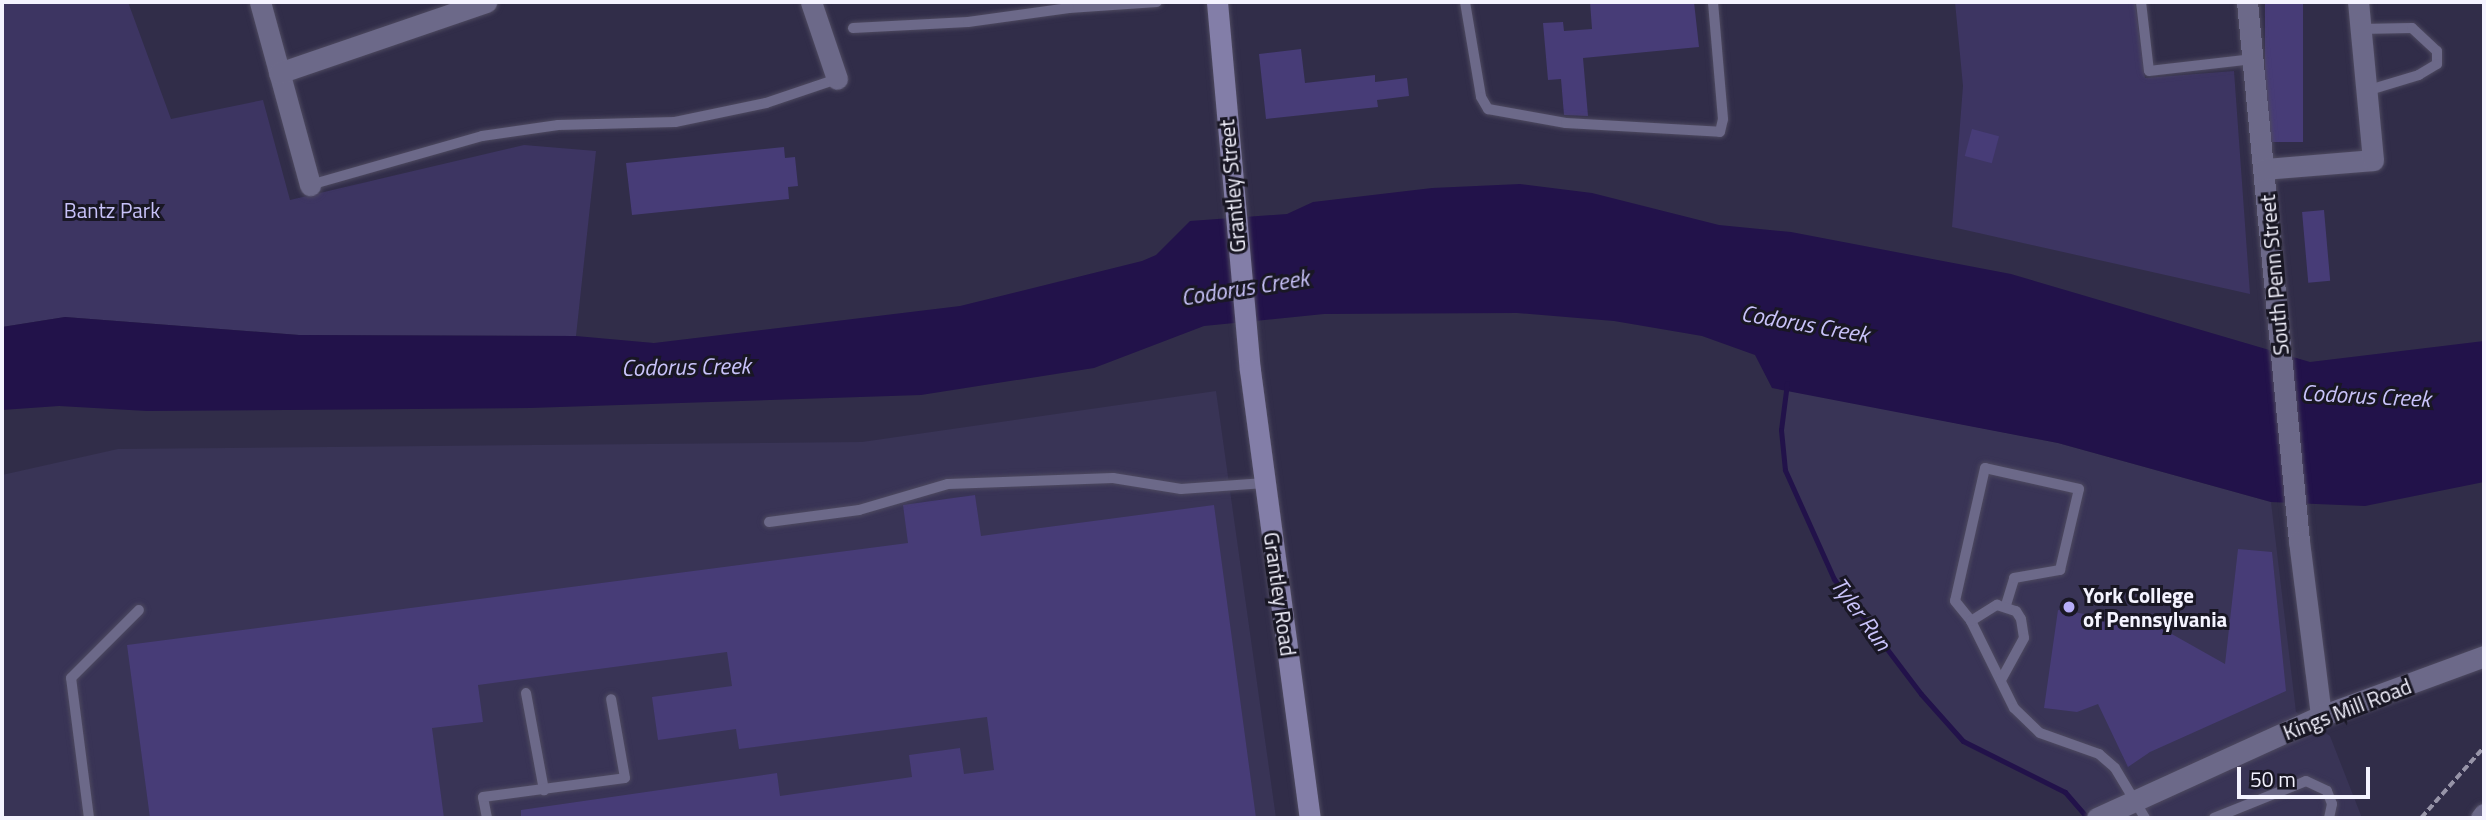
<!DOCTYPE html>
<html>
<head>
<meta charset="utf-8">
<style>
  body { margin:0 }
  #map { position:relative; width:2486px; height:820px; overflow:hidden; background:#312d49; font-family:"Titillium Web",sans-serif }
  div>[style] { position:absolute }
  [style*='--x'] { left:calc(var(--x)*1px); top:calc(var(--y)*1px); width:calc(var(--w)*1px); rotate:calc(var(--a)*1deg) }
  .built>* { inset:0; background:#393456 }
  .green>* { inset:0; background:#3d3562 }
  .water>* { inset:0; background:#22124a }
  .stream>* { height:5px; margin:-2.5px; padding:0 2.5px; transform-origin:2.5px; border-radius:2.5px; background:#22124a }
  .building>* { inset:0; background:#473c77; transform-origin:0 0 }
  .path>* { height:3.5px; margin-top:-1.75px; transform-origin:0; background:repeating-linear-gradient(90deg,#9794a8 0 7px,transparent 0 10.5px) }
  .roads { filter:drop-shadow(0 0 2px #4e4a60) drop-shadow(0 0 2px #4e4a60) }
  .lane>* { height:10px; margin:-5px; padding:0 5px; transform-origin:5px; border-radius:5px; background:#6c6989 }
  .street>* { height:21px; margin:-10.5px; padding:0 10.5px; transform-origin:10.5px; border-radius:10.5px; background:#6c6989 }
  .secondary>* { height:21px; margin:-10.5px; padding:0 10.5px; transform-origin:10.5px; border-radius:10.5px; background:#837ea8 }
  .dots>* { width:19px; height:19px; translate:-50% -50%; box-sizing:border-box; border:4px solid #191724; border-radius:50% }
  span { translate:-50% -50%; white-space:nowrap; text-align:center; line-height:1.15; -webkit-text-stroke:6px #191724; paint-order:stroke }
  .street-label { font-size:21px; color:#f4f3ff }
  .park-label { font-size:21px; color:#c8c2f9 }
  .poi-label { font-size:21px; color:#f4f3ff; font-weight:700 }
  .left { translate:0 -50%; text-align:left }
  .water-label { font-size:23px; color:#c9c3fa; font-style:italic }
  .frame { position:absolute; inset:0; border:4px solid #f4f3ff; pointer-events:none }
  .scale { position:absolute; left:2237px; top:767px; width:133px; height:32px; box-sizing:border-box; border:4px solid #f4f3ff; border-top:0; padding-left:9px; font-size:21px; line-height:24px; white-space:nowrap; color:#f4f3ff; -webkit-text-stroke:5px #191724; paint-order:stroke }
</style>
</head>
<body>
<div id="map">
  <div class="built">
    <div style="clip-path:polygon(1787px 390px,2058px 443px,2271px 502px,2296px 712px,2330px 736px,2362px 818px,2088px 818px,2065px 792px,1970px 747px,1875px 636px,1834px 579px,1788px 479px,1781px 430px)"></div>
    <div style="clip-path:polygon(1216px 391px,1276px 818px,2px 818px,2px 475px,118px 449px,862px 442px)"></div>
  </div>
  <div class="green">
    <div style="clip-path:polygon(2px 2px,128px 2px,171px 119px,263px 100px,290px 200px,524px 145px,596px 151px,576px 336px,299px 335px,65px 317px,2px 327px)"></div>
    <div style="clip-path:polygon(1955px 2px,2135px 2px,2145px 78px,2234px 71px,2250px 294px,1952px 227px,1963px 86px)"></div>
  </div>
  <div class="water">
    <div style="clip-path:polygon(1520px 184px,1592px 193px,1719px 225px,1791px 232px,2011px 274px,2310px 362px,2484px 341px,2484px 482px,2365px 506px,2271px 502px,2058px 443px,1772px 388px,1755px 355px,1702px 336px,1614px 321px,1517px 313px,1324px 314px,1204px 326px,1094px 368px,921px 395px,530px 408px,147px 411px,59px 406px,2px 410px,2px 327px,65px 317px,299px 335px,576px 336px,654px 343px,960px 306px,1142px 261px,1156px 255px,1190px 221px,1287px 214px,1313px 202px,1432px 188px)"></div>
  </div>
  <div class="stream">
    <div style="--x:1787;--y:383;--w:47;--a:97.3"></div>
    <div style="--x:1781;--y:430;--w:40;--a:84.3"></div>
    <div style="--x:1785;--y:470;--w:120;--a:65.8"></div>
    <div style="--x:1834;--y:579;--w:144;--a:52.9"></div>
    <div style="--x:1921;--y:694;--w:63;--a:48.2"></div>
    <div style="--x:1963;--y:741;--w:114;--a:26.6"></div>
    <div style="--x:2065;--y:792;--w:35;--a:49"></div>
  </div>
  <div class="building">
    <div style="clip-path:polygon(1590px 2px,1694px 2px,1699px 47px,1583px 58px,1588px 116px,1564px 115px,1561px 79px,1548px 80px,1543px 23px,1563px 22px,1564px 31px,1592px 29px)"></div>
    <div style="left:2265px;top:2px;width:38px;height:140px"></div>
    <div style="clip-path:polygon(1301px 49px,1305px 83px,1375px 75px,1375px 82px,1407px 78px,1409px 96px,1377px 100px,1378px 107px,1266px 119px,1259px 54px)"></div>
    <div style="left:1972px;top:129px;width:28px;height:28px;rotate:15deg"></div>
    <div style="clip-path:polygon(784px 147px,785px 158px,795px 157px,798px 186px,788px 187px,789px 199px,632px 215px,626px 163px)"></div>
    <div style="left:2324px;top:210px;width:71px;height:22px;rotate:85deg"></div>
    <div style="clip-path:polygon(975px 495px,981px 536px,1214px 505px,1256px 818px,521px 818px,521px 810px,777px 773px,780px 796px,912px 777px,909px 755px,960px 748px,964px 774px,994px 770px,987px 717px,739px 749px,736px 729px,658px 740px,652px 697px,732px 686px,727px 652px,478px 685px,483px 722px,432px 728px,444px 818px,150px 818px,127px 645px,908px 543px,903px 505px)"></div>
    <div style="clip-path:polygon(2238px 549px,2272px 552px,2286px 691px,2150px 752px,2128px 767px,2098px 704px,2077px 712px,2044px 708px,2058px 610px,2154px 624px,2225px 664px)"></div>
  </div>
  <div class="path">
    <div style="--x:2421;--y:818;--w:95;--a:-48.4"></div>
  </div>
  <div class="roads">
    <div class="lane">
      <div style="--x:1069;--y:2;--w:6;--a:90"></div>
      <div style="--x:1069;--y:8;--w:88;--a:-3.9"></div>
      <div style="--x:1465;--y:2;--w:96;--a:80.4"></div>
      <div style="--x:1481;--y:97;--w:14;--a:60"></div>
      <div style="--x:1488;--y:109;--w:79;--a:10.2"></div>
      <div style="--x:1566;--y:123;--w:154;--a:3.3"></div>
      <div style="--x:1720;--y:132;--w:13;--a:-77"></div>
      <div style="--x:1723;--y:119;--w:117;--a:-94.9"></div>
      <div style="--x:2141;--y:2;--w:69;--a:83.4"></div>
      <div style="--x:2149;--y:71;--w:105;--a:-6.6"></div>
      <div style="--x:853;--y:28;--w:115;--a:-3"></div>
      <div style="--x:968;--y:22;--w:102;--a:-7.9"></div>
      <div style="--x:2360;--y:29;--w:52;--a:-1.1"></div>
      <div style="--x:2412;--y:28;--w:34;--a:43"></div>
      <div style="--x:2437;--y:51;--w:13;--a:90"></div>
      <div style="--x:2437;--y:64;--w:21;--a:149"></div>
      <div style="--x:2419;--y:75;--w:55;--a:163.2"></div>
      <div style="--x:310;--y:185;--w:179;--a:-15.9"></div>
      <div style="--x:482;--y:136;--w:77;--a:-8.2"></div>
      <div style="--x:558;--y:125;--w:117;--a:-1.5"></div>
      <div style="--x:675;--y:122;--w:93;--a:-11.8"></div>
      <div style="--x:766;--y:103;--w:75;--a:-18.7"></div>
      <div style="--x:769;--y:522;--w:91;--a:-7.6"></div>
      <div style="--x:859;--y:510;--w:93;--a:-16.3"></div>
      <div style="--x:948;--y:484;--w:165;--a:-2.1"></div>
      <div style="--x:1113;--y:478;--w:69;--a:9.2"></div>
      <div style="--x:1181;--y:489;--w:84;--a:-4.1"></div>
      <div style="--x:2006;--y:605;--w:28;--a:-73"></div>
      <div style="--x:2014;--y:578;--w:47;--a:-9.9"></div>
      <div style="--x:2060;--y:570;--w:83;--a:-76.8"></div>
      <div style="--x:2079;--y:489;--w:96;--a:-167.4"></div>
      <div style="--x:1985;--y:468;--w:136;--a:102.7"></div>
      <div style="--x:1955;--y:601;--w:26;--a:51"></div>
      <div style="--x:1971;--y:621;--w:97;--a:63.7"></div>
      <div style="--x:2014;--y:708;--w:36;--a:44"></div>
      <div style="--x:2040;--y:733;--w:63;--a:19.6"></div>
      <div style="--x:2099;--y:754;--w:21;--a:41"></div>
      <div style="--x:2115;--y:768;--w:58;--a:59"></div>
      <div style="--x:1971;--y:621;--w:31;--a:-32"></div>
      <div style="--x:1997;--y:605;--w:20;--a:18"></div>
      <div style="--x:2016;--y:611;--w:9;--a:58"></div>
      <div style="--x:2021;--y:619;--w:19;--a:81"></div>
      <div style="--x:2024;--y:638;--w:48;--a:118.7"></div>
      <div style="--x:526;--y:693;--w:99;--a:79.5"></div>
      <div style="--x:89;--y:818;--w:141;--a:-97.3"></div>
      <div style="--x:71;--y:678;--w:96;--a:-45"></div>
      <div style="--x:487;--y:818;--w:21;--a:-101"></div>
      <div style="--x:483;--y:797;--w:143;--a:-7.6"></div>
      <div style="--x:625;--y:778;--w:80;--a:-100"></div>
      <div style="--x:2214;--y:818;--w:99;--a:-21.9"></div>
      <div style="--x:2306;--y:781;--w:23;--a:25"></div>
      <div style="--x:2327;--y:791;--w:14;--a:69"></div>
      <div style="--x:2332;--y:804;--w:14;--a:102"></div>
    </div>
    <div class="street">
      <div style="--x:260;--y:2;--w:190;--a:74.7"></div>
      <div style="--x:811;--y:2;--w:81;--a:71.3"></div>
      <div style="--x:2247;--y:2;--w:542;--a:84.49"></div>
      <div style="--x:2299;--y:541;--w:176;--a:82.8"></div>
      <div style="--x:279;--y:73;--w:219;--a:-18.9"></div>
      <div style="--x:2264;--y:169;--w:109;--a:-4.7"></div>
      <div style="--x:2373;--y:160;--w:159;--a:-95.4"></div>
      <div style="--x:2097;--y:818;--w:246;--a:-24.5"></div>
      <div style="--x:2321;--y:716;--w:174;--a:-20.2"></div>
      <div style="--x:2481;--y:818;--w:5;--a:-53"></div>
    </div>
    <div class="secondary">
      <div style="--x:1217;--y:2;--w:369;--a:84.9"></div>
      <div style="--x:1250;--y:370;--w:452;--a:82.4"></div>
    </div>
  </div>
  <div class="dots">
    <div style="left:2069px;top:607px;background:#b6acf8"></div>
  </div>
  <div class="street-label">
    <span style="left:1232px;top:186px;rotate:-95deg">Grantley Street</span>
    <span style="left:2274px;top:275px;rotate:-95deg">South Penn Street</span>
    <span style="left:1280px;top:594px;rotate:82deg">Grantley Road</span>
    <span style="left:2347px;top:709px;rotate:-21deg">Kings Mill Road</span>
  </div>
  <div class="park-label">
    <span style="left:112px;top:210px">Bantz Park</span>
  </div>
  <div class="poi-label">
    <span class="left" style="left:2083px;top:607px">York College<br>of Pennsylvania</span>
  </div>
  <div class="water-label">
    <span style="left:1245px;top:288px;rotate:-9deg">Codorus Creek</span>
    <span style="left:1805px;top:324px;rotate:10deg">Codorus Creek</span>
    <span style="left:686px;top:367px;rotate:-1deg">Codorus Creek</span>
    <span style="left:2366px;top:396px;rotate:3deg">Codorus Creek</span>
    <span style="left:1861px;top:614px;rotate:54deg">Tyler Run</span>
  </div>
  <div class="frame"></div>
  <div class="scale">50 m</div>
</div>
</body>
</html>
